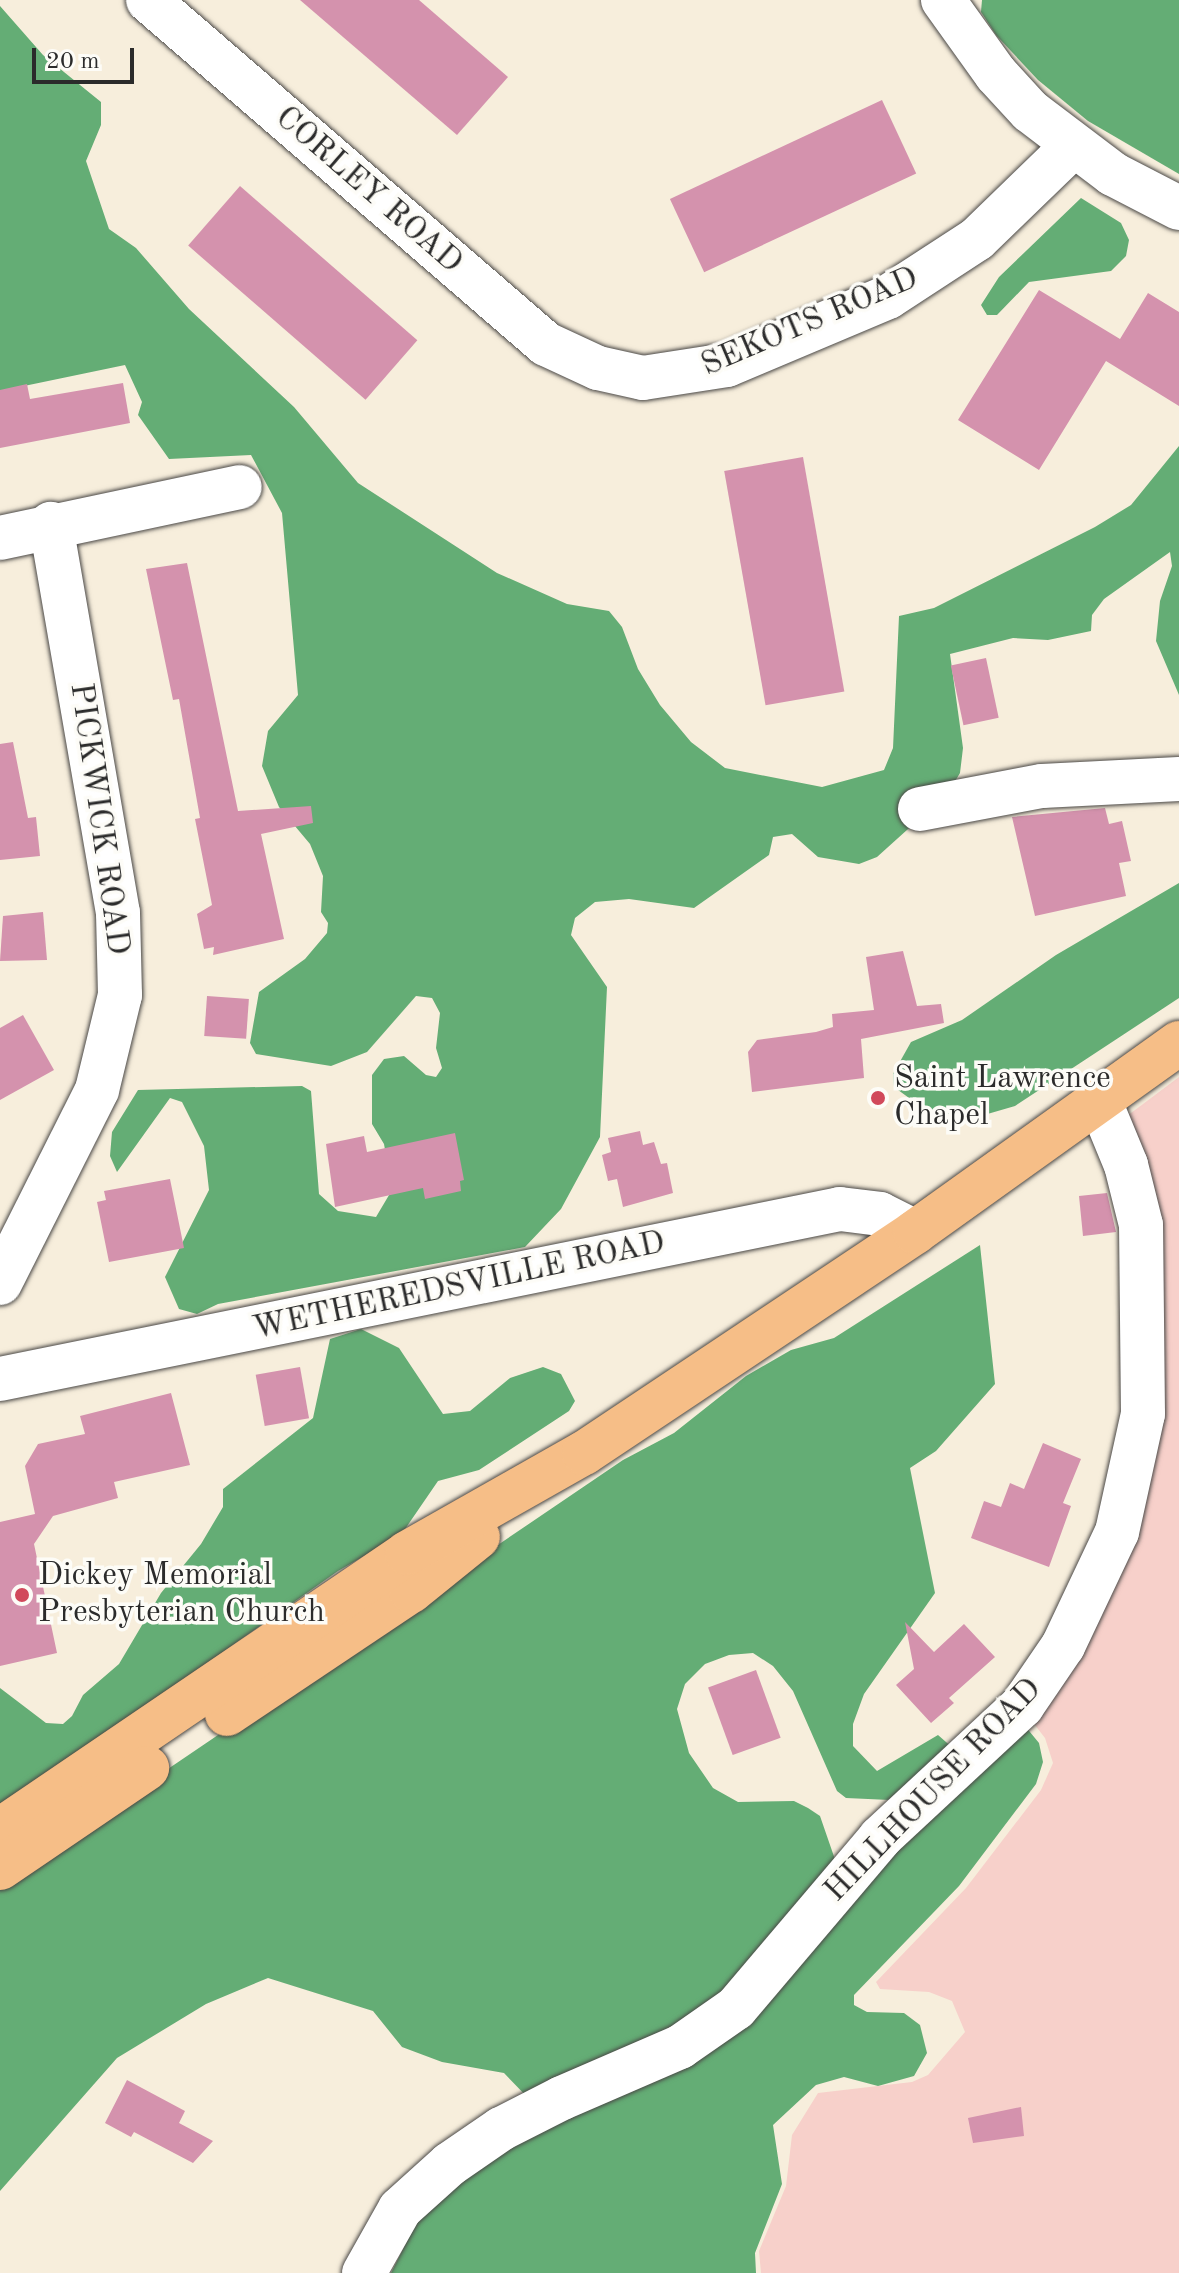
<!DOCTYPE html>
<html>
<head>
<meta charset="utf-8">
<style>
  body { margin:0 }
  #map { position:relative; width:1179px; height:2273px; overflow:hidden; background:#f7eedc; font-family:"Old Standard TT",serif }
  div>[style] { position:absolute }
  [style*='--x'] { left:calc(var(--x)*1px); top:calc(var(--y)*1px); width:calc(var(--w)*1px); rotate:calc(var(--a)*1deg) }
  .built>* { inset:0; background:#f7d0ca }
  .forest>* { inset:0; background:#64ad75 }
  .building>* { inset:0; background:#d492ad; transform-origin:0 0 }
  .roads { filter:drop-shadow(0 0 2px #4a4846) drop-shadow(0 0 2px #4a4846) }
  .minor>* { height:44px; margin:-22px; padding:0 22px; transform-origin:22px; border-radius:22px; background:#fff }
  .major>* { height:44px; margin:-22px; padding:0 22px; transform-origin:22px; border-radius:22px; background:#f6be87 }
  .dots>* { width:22px; height:22px; translate:-50% -50%; box-sizing:border-box; border:4px solid #fdfcf7; border-radius:50% }
  span { translate:-50% -50%; white-space:nowrap; text-align:center; line-height:1.15; -webkit-text-stroke:7px #fdfcf7; paint-order:stroke }
  .street-label { font-size:32px; color:#2b2b2b }
  .poi-label { font-size:32px; color:#2b2b2b }
  .left { translate:0 -50%; text-align:left }
  .scale { position:absolute; left:32px; top:48px; width:102px; height:36px; box-sizing:border-box; border:4px solid #2b2b2b; border-top:0; padding-left:10px; font-size:24px; line-height:28px; white-space:nowrap; color:#2b2b2b; -webkit-text-stroke:6px #fdfcf7; paint-order:stroke }
</style>
</head>
<body>
<div id="map">
  <div class="built">
    <div style="clip-path:polygon(1179px 1077px,1179px 2273px,761px 2273px,759px 2251px,786px 2186px,792px 2135px,818px 2093px,912px 2082px,928px 2075px,965px 2032px,952px 2001px,929px 1992px,880px 1989px,876px 1982px,966px 1888px,1041px 1790px,1053px 1763px,1045px 1738px,1027px 1715px,1134px 1523px,1127px 1116px)"></div>
  </div>
  <div class="forest">
    <div style="clip-path:polygon(982px 0,1179px 0,1179px 174px,1088px 121px,1038px 80px,996px 35px,981px 12px)"></div>
    <div style="clip-path:polygon(0 6px,43px 55px,101px 102px,101px 125px,86px 161px,109px 229px,136px 248px,189px 309px,294px 407px,358px 483px,497px 573px,567px 604px,609px 611px,622px 627px,638px 669px,660px 705px,691px 742px,725px 768px,822px 787px,884px 770px,893px 748px,899px 616px,934px 608px,1095px 527px,1131px 505px,1179px 446px,1179px 695px,1156px 641px,1160px 601px,1172px 566px,1170px 552px,1104px 599px,1092px 615px,1091px 631px,1048px 640px,1013px 638px,950px 654px,963px 748px,960px 773px,948px 793px,877px 857px,859px 864px,818px 857px,792px 834px,773px 837px,769px 855px,694px 908px,629px 899px,595px 902px,575px 918px,571px 935px,607px 987px,600px 1137px,561px 1209px,525px 1247px,218px 1304px,197px 1314px,179px 1309px,165px 1277px,209px 1190px,204px 1146px,182px 1102px,170px 1098px,117px 1172px,110px 1156px,112px 1132px,138px 1090px,302px 1086px,311px 1091px,319px 1194px,338px 1211px,376px 1217px,392px 1190px,384px 1144px,372px 1124px,372px 1075px,384px 1059px,404px 1056px,426px 1075px,436px 1077px,442px 1068px,436px 1048px,440px 1013px,432px 998px,416px 996px,367px 1052px,331px 1066px,256px 1054px,250px 1043px,259px 992px,305px 959px,327px 933px,328px 923px,321px 912px,323px 876px,310px 844px,279px 807px,262px 766px,268px 731px,298px 695px,282px 513px,251px 455px,169px 459px,138px 415px,142px 402px,125px 365px,0 391px)"></div>
    <div style="clip-path:polygon(1081px 198px,1121px 223px,1129px 240px,1126px 256px,1111px 271px,1029px 282px,997px 315px,987px 315px,981px 305px,999px 277px)"></div>
    <div style="clip-path:polygon(1179px 883px,1179px 998px,1015px 1106px,984px 1115px,948px 1114px,920px 1106px,894px 1087px,893px 1074px,911px 1042px,962px 1020px,1056px 955px)"></div>
    <div style="clip-path:polygon(980px 1245px,995px 1384px,936px 1451px,910px 1468px,935px 1593px,864px 1694px,853px 1724px,853px 1746px,877px 1771px,938px 1735px,954px 1749px,890px 1800px,846px 1798px,837px 1791px,793px 1691px,773px 1666px,753px 1653px,729px 1655px,705px 1664px,685px 1684px,677px 1709px,689px 1753px,713px 1788px,738px 1802px,794px 1801px,808px 1808px,820px 1816px,839px 1871px,742px 1993px,531px 2101px,504px 2073px,442px 2062px,402px 2047px,373px 2011px,268px 1978px,206px 2004px,117px 2058px,0 2191px,0 1883px,623px 1460px,674px 1433px,746px 1376px,791px 1350px,834px 1338px)"></div>
    <div style="clip-path:polygon(361px 1329px,399px 1348px,443px 1414px,470px 1411px,510px 1378px,543px 1367px,561px 1374px,575px 1401px,569px 1411px,479px 1470px,438px 1481px,401px 1535px,338px 1571px,0 1809px,0 1688px,46px 1723px,63px 1724px,72px 1716px,83px 1695px,119px 1664px,161px 1593px,201px 1544px,223px 1507px,223px 1489px,313px 1418px,330px 1339px)"></div>
    <div style="clip-path:polygon(1025px 1726px,1039px 1743px,1043px 1762px,1036px 1784px,959px 1886px,854px 1995px,854px 2005px,867px 2012px,904px 2013px,920px 2025px,927px 2053px,914px 2076px,878px 2086px,844px 2077px,816px 2085px,773px 2125px,782px 2184px,755px 2253px,756px 2273px,391px 2273px,433px 2189px,809px 1933px)"></div>
  </div>
  <div class="building">
    <div style="clip-path:polygon(300px 0,419px 0,508px 77px,457px 135px)"></div>
    <div style="left:882px;top:100px;width:81px;height:234px;rotate:65deg"></div>
    <div style="left:240px;top:186px;width:235px;height:79px;rotate:41deg"></div>
    <div style="clip-path:polygon(1039px 290px,1120px 339px,1148px 293px,1179px 312px,1179px 406px,1106px 361px,1039px 470px,958px 420px)"></div>
    <div style="clip-path:polygon(123px 383px,130px 423px,0 448px,0 390px,27px 384px,30px 399px)"></div>
    <div style="left:803px;top:457px;width:238px;height:80px;rotate:80deg"></div>
    <div style="clip-path:polygon(187px 563px,238px 811px,311px 806px,313px 823px,261px 834px,284px 939px,213px 955px,214px 947px,204px 949px,197px 914px,212px 905px,195px 819px,200px 818px,179px 699px,173px 700px,146px 569px)"></div>
    <div style="left:986px;top:658px;width:61px;height:36px;rotate:78deg"></div>
    <div style="clip-path:polygon(13px 742px,28px 818px,36px 817px,40px 856px,0 860px,0 744px)"></div>
    <div style="clip-path:polygon(1105px 808px,1109px 824px,1122px 821px,1131px 861px,1119px 863px,1126px 896px,1035px 916px,1012px 817px)"></div>
    <div style="clip-path:polygon(43px 912px,47px 960px,0 961px,3px 916px)"></div>
    <div style="clip-path:polygon(903px 951px,917px 1006px,941px 1004px,944px 1023px,861px 1039px,864px 1078px,752px 1092px,748px 1052px,757px 1040px,816px 1032px,833px 1027px,832px 1014px,874px 1010px,866px 957px)"></div>
    <div style="left:207px;top:996px;width:42px;height:40px;rotate:4deg"></div>
    <div style="clip-path:polygon(23px 1015px,54px 1070px,0 1100px,0 1028px)"></div>
    <div style="clip-path:polygon(640px 1131px,643px 1145px,654px 1142px,661px 1164px,667px 1163px,673px 1193px,623px 1207px,617px 1179px,608px 1181px,602px 1155px,611px 1152px,608px 1138px)"></div>
    <div style="clip-path:polygon(455px 1133px,464px 1180px,460px 1181px,461px 1191px,425px 1199px,423px 1188px,335px 1207px,326px 1144px,364px 1136px,367px 1152px)"></div>
    <div style="clip-path:polygon(170px 1179px,184px 1248px,109px 1262px,97px 1202px,106px 1200px,104px 1191px)"></div>
    <div style="clip-path:polygon(1107px 1193px,1116px 1232px,1083px 1236px,1079px 1196px)"></div>
    <div style="left:300px;top:1367px;width:52px;height:45px;rotate:80deg"></div>
    <div style="clip-path:polygon(171px 1393px,190px 1465px,114px 1482px,118px 1498px,53px 1516px,34px 1544px,57px 1653px,0 1666px,0 1522px,35px 1514px,25px 1466px,38px 1444px,85px 1434px,80px 1416px)"></div>
    <div style="clip-path:polygon(1043px 1443px,1081px 1459px,1063px 1503px,1071px 1506px,1049px 1567px,971px 1538px,984px 1501px,1001px 1507px,1010px 1483px,1024px 1489px)"></div>
    <div style="clip-path:polygon(905px 1622px,934px 1652px,964px 1624px,995px 1657px,949px 1698px,954px 1703px,931px 1723px,896px 1685px,914px 1669px)"></div>
    <div style="left:756px;top:1670px;width:72px;height:51px;rotate:70deg"></div>
    <div style="clip-path:polygon(127px 2080px,185px 2111px,179px 2123px,213px 2141px,193px 2163px,134px 2132px,131px 2137px,105px 2123px)"></div>
    <div style="clip-path:polygon(1021px 2107px,1024px 2136px,973px 2143px,968px 2118px)"></div>
  </div>
  <div class="roads">
    <div class="minor">
      <div style="--x:148;--y:0;--w:526;--a:40.84"></div>
      <div style="--x:546;--y:344;--w:57;--a:24.8"></div>
      <div style="--x:598;--y:368;--w:46;--a:12.5"></div>
      <div style="--x:643;--y:378;--w:85;--a:-8.8"></div>
      <div style="--x:727;--y:365;--w:175;--a:-22.9"></div>
      <div style="--x:888;--y:297;--w:106;--a:-33.1"></div>
      <div style="--x:977;--y:239;--w:132;--a:-44.1"></div>
      <div style="--x:943;--y:0;--w:91;--a:54.4"></div>
      <div style="--x:996;--y:74;--w:50;--a:47.4"></div>
      <div style="--x:1030;--y:111;--w:104;--a:37.2"></div>
      <div style="--x:1113;--y:174;--w:74;--a:27.3"></div>
      <div style="--x:0;--y:538;--w:245;--a:-12"></div>
      <div style="--x:920;--y:809;--w:124;--a:-10.7"></div>
      <div style="--x:1042;--y:786;--w:137;--a:-2.9"></div>
      <div style="--x:0;--y:1283;--w:216;--a:-63.3"></div>
      <div style="--x:97;--y:1090;--w:98;--a:-76.4"></div>
      <div style="--x:120;--y:995;--w:82;--a:-91.4"></div>
      <div style="--x:118;--y:913;--w:395;--a:-99.8"></div>
      <div style="--x:0;--y:1379;--w:857;--a:-11.44"></div>
      <div style="--x:840;--y:1209;--w:40;--a:7.1"></div>
      <div style="--x:880;--y:1214;--w:39;--a:27"></div>
      <div style="--x:364;--y:2273;--w:73;--a:-60.6"></div>
      <div style="--x:400;--y:2209;--w:67;--a:-42"></div>
      <div style="--x:450;--y:2164;--w:62;--a:-34.5"></div>
      <div style="--x:501;--y:2129;--w:68;--a:-26.9"></div>
      <div style="--x:562;--y:2098;--w:129;--a:-23.4"></div>
      <div style="--x:680;--y:2047;--w:68;--a:-34.9"></div>
      <div style="--x:736;--y:2008;--w:223;--a:-49.7"></div>
      <div style="--x:880;--y:1838;--w:194;--a:-42.9"></div>
      <div style="--x:1022;--y:1706;--w:73;--a:-55.7"></div>
      <div style="--x:1063;--y:1646;--w:126;--a:-64.7"></div>
      <div style="--x:1117;--y:1532;--w:121;--a:-77.6"></div>
      <div style="--x:1143;--y:1414;--w:189;--a:-90.6"></div>
      <div style="--x:1141;--y:1225;--w:62;--a:-104"></div>
      <div style="--x:1126;--y:1165;--w:68;--a:-112.4"></div>
    </div>
    <div class="major">
      <div style="--x:227;--y:1714;--w:221;--a:-33.8"></div>
      <div style="--x:411;--y:1591;--w:86;--a:-38.9"></div>
      <div style="--x:0;--y:1830;--w:492;--a:-34.2"></div>
      <div style="--x:407;--y:1553;--w:203;--a:-29.5"></div>
      <div style="--x:584;--y:1453;--w:398;--a:-33.7"></div>
      <div style="--x:915;--y:1232;--w:325;--a:-35.6"></div>
      <div style="--x:0;--y:1868;--w:178;--a:-34.2"></div>
    </div>
  </div>
  <div class="dots">
    <div style="left:878px;top:1098px;background:#d1495b"></div>
    <div style="left:22px;top:1595px;background:#d1495b"></div>
  </div>
  <div class="street-label">
    <span style="left:368px;top:191px;rotate:41deg">CORLEY ROAD</span>
    <span style="left:810px;top:323px;rotate:-23deg">SEKOTS ROAD</span>
    <span style="left:98px;top:819px;rotate:82deg">PICKWICK ROAD</span>
    <span style="left:459px;top:1287px;rotate:-12deg">WETHEREDSVILLE ROAD</span>
    <span style="left:934px;top:1791px;rotate:-46deg">HILLHOUSE ROAD</span>
  </div>
  <div class="poi-label">
    <span class="left" style="left:894px;top:1098px">Saint Lawrence<br>Chapel</span>
    <span class="left" style="left:38px;top:1595px">Dickey Memorial<br>Presbyterian Church</span>
  </div>
  <div class="scale">20 m</div>
</div>
</body>
</html>
